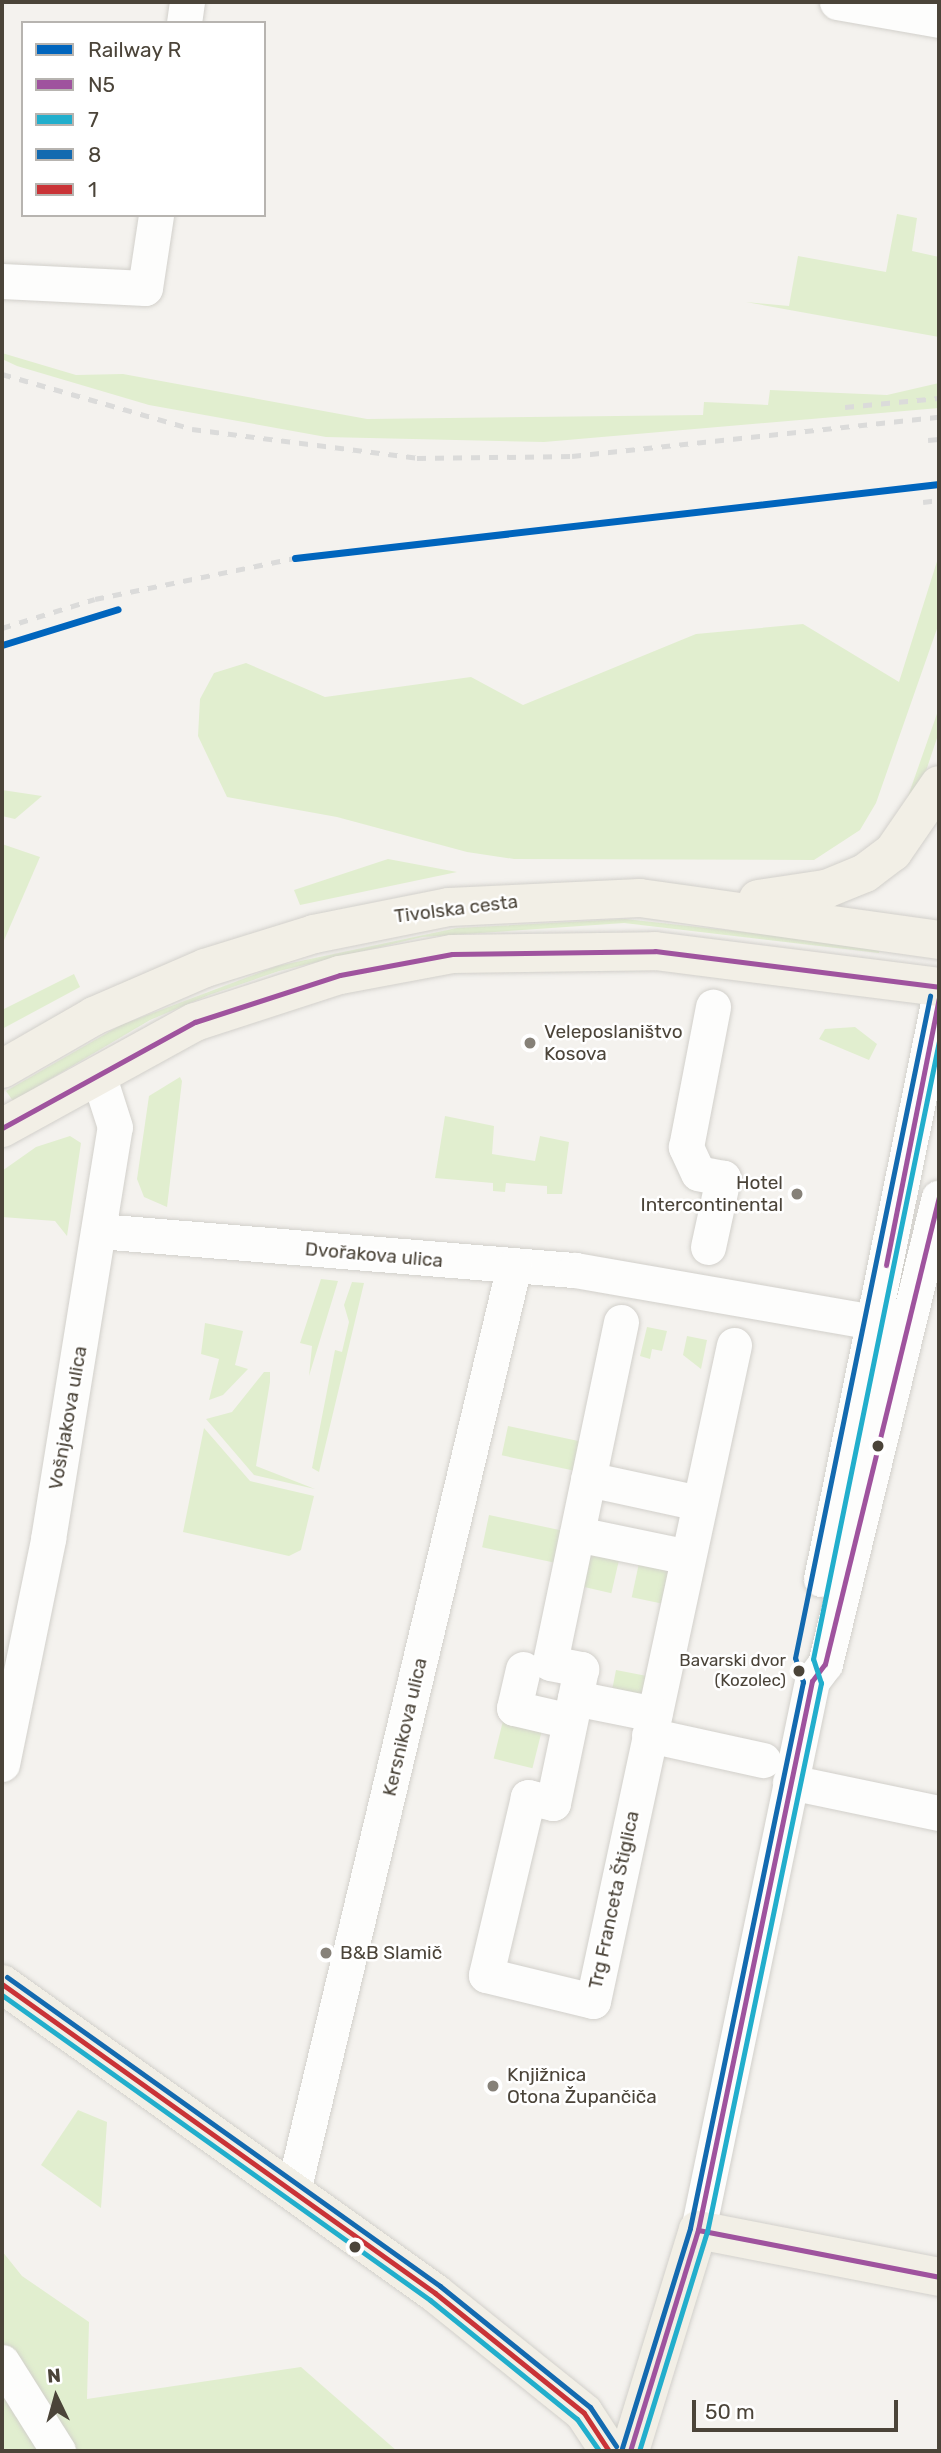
<!DOCTYPE html>
<html>
<head>
<meta charset="utf-8">
<style>
  body { margin:0 }
  #map { position:relative; width:941px; height:2453px; overflow:hidden; background:#f4f2ee; font-family:Rubik,sans-serif }
  div>[style] { position:absolute }
  [style*='--x'] { left:calc(var(--x)*1px); top:calc(var(--y)*1px); width:calc(var(--w)*1px); rotate:calc(var(--a)*1deg) }
  .green>* { inset:0; background:#e1eecf; transform-origin:0 0 }
  .roads { filter:drop-shadow(0 0 2px #d2d0cb) drop-shadow(0 0 2px #d2d0cb) }
  .minor>* { height:35px; margin:-17.5px; padding:0 17.5px; transform-origin:17.5px; border-radius:17.5px; background:#fdfdfc }
  .major>* { height:38px; margin:-19px; padding:0 19px; transform-origin:19px; border-radius:19px; background:#f2efe6 }
  .rail>* { height:5px; margin-top:-2.5px; transform-origin:0; background:repeating-linear-gradient(90deg,#dbdbda 0 9px,transparent 0 18px) }
  .bus-1>* { height:5px; margin:-2.5px; padding:0 2.5px; transform-origin:2.5px; border-radius:2.5px; background:#9f539e }
  .bus-2>* { height:5px; margin:-2.5px; padding:0 2.5px; transform-origin:2.5px; border-radius:2.5px; background:#22aecc }
  .bus-3>* { height:5px; margin:-2.5px; padding:0 2.5px; transform-origin:2.5px; border-radius:2.5px; background:#136ab0 }
  .bus-4>* { height:5px; margin:-2.5px; padding:0 2.5px; transform-origin:2.5px; border-radius:2.5px; background:#c93337 }
  .rail-1>* { height:7px; margin:-3.5px; padding:0 3.5px; transform-origin:3.5px; border-radius:3.5px; background:#0065bd }
  .dots>* { width:19px; height:19px; translate:-50% -50%; box-sizing:border-box; border:4px solid #fff; border-radius:50% }
  span { translate:-50% -50%; white-space:nowrap; text-align:center; line-height:1.15; -webkit-text-stroke:5px #fff; paint-order:stroke }
  .bus-label { font-size:17px; color:#4b4439 }
  .right { translate:-100% -50%; text-align:right }
  .street-label { font-size:19px; color:#4b4439 }
  .poi-label { font-size:19px; color:#4b4439 }
  .left { translate:0 -50%; text-align:left }
  .frame { position:absolute; inset:0; border:4px solid #4b4439; pointer-events:none }
  .legend { position:absolute; left:21px; top:21px; width:245px; height:196px; box-sizing:border-box; background:#fff; border:2px solid #b7b4b0; margin:0; padding:9px 12px; list-style:none; font-size:21px; color:#4b4439 }
  .legend li { display:flex; align-items:center; gap:14px; height:35px }
  .legend b { width:35px; border:2px solid #b7b4b0 }
  .north { position:absolute; left:21px; top:2362px; width:70px; height:70px; -webkit-text-stroke:5px #fff; paint-order:stroke; rotate:355deg; font-size:19px; font-weight:700; line-height:28px; text-align:center; color:#4b4439 }
  .north::after { content:''; display:block; margin:auto; width:24px; height:32px; background:#4b4439; clip-path:polygon(50% 0,100% 100%,50% 72%,0 100%) }
  .scale { position:absolute; left:692px; top:2400px; width:206px; height:32px; box-sizing:border-box; border:4px solid #4b4439; border-top:0; padding-left:9px; font-size:21px; line-height:24px; white-space:nowrap; color:#4b4439; -webkit-text-stroke:5px #fff; paint-order:stroke }
</style>
</head>
<body>
<div id="map">
  <div class="green">
    <div style="clip-path:polygon(897px 214px,917px 218px,912px 251px,939px 257px,939px 337px,746px 302px,789px 306px,798px 256px,886px 272px)"></div>
    <div style="clip-path:polygon(2px 353px,76px 375px,123px 374px,367px 419px,703px 415px,704px 402px,768px 405px,770px 390px,887px 395px,939px 383px,939px 408px,544px 442px,326px 437px,149px 405px,17px 366px,2px 359px)"></div>
    <div style="clip-path:polygon(939px 555px,939px 623px,876px 803px,860px 830px,814px 860px,514px 859px,467px 852px,337px 817px,227px 797px,198px 736px,200px 699px,214px 673px,246px 663px,325px 697px,471px 677px,523px 705px,696px 634px,803px 624px,899px 682px)"></div>
    <div style="clip-path:polygon(939px 708px,939px 732px,918px 795px,905px 805px)"></div>
    <div style="clip-path:polygon(2px 790px,42px 796px,15px 819px,2px 816px)"></div>
    <div style="clip-path:polygon(2px 844px,40px 857px,2px 945px)"></div>
    <div style="clip-path:polygon(388px 859px,457px 872px,300px 905px,294px 890px)"></div>
    <div style="clip-path:polygon(625px 919px,880px 947px,879px 953px,624px 923px,422px 937px,279px 971px,209px 995px,150px 1020px,13px 1101px,6px 1091px,121px 1025px,277px 966px,457px 928px)"></div>
    <div style="clip-path:polygon(74px 974px,80px 987px,2px 1029px,2px 1010px)"></div>
    <div style="clip-path:polygon(855px 1027px,877px 1044px,869px 1060px,819px 1039px,825px 1029px)"></div>
    <div style="clip-path:polygon(180px 1077px,182px 1081px,167px 1207px,144px 1197px,137px 1179px,149px 1096px)"></div>
    <div style="clip-path:polygon(445px 1116px,494px 1126px,492px 1154px,535px 1161px,540px 1136px,569px 1142px,562px 1194px,547px 1194px,547px 1186px,506px 1183px,505px 1192px,493px 1191px,493px 1183px,435px 1178px)"></div>
    <div style="clip-path:polygon(70px 1136px,81px 1143px,67px 1236px,55px 1221px,2px 1217px,2px 1171px,36px 1147px)"></div>
    <div style="clip-path:polygon(321px 1279px,338px 1281px,309px 1376px,312px 1346px,300px 1343px)"></div>
    <div style="clip-path:polygon(352px 1282px,364px 1283px,319px 1472px,312px 1468px,335px 1350px,342px 1352px,349px 1322px,344px 1305px)"></div>
    <div style="clip-path:polygon(205px 1323px,243px 1331px,235px 1365px,248px 1369px,223px 1395px,209px 1400px,219px 1359px,201px 1354px)"></div>
    <div style="clip-path:polygon(647px 1327px,667px 1331px,662px 1351px,652px 1349px,650px 1359px,640px 1356px)"></div>
    <div style="clip-path:polygon(687px 1336px,707px 1340px,701px 1369px,683px 1355px)"></div>
    <div style="clip-path:polygon(264px 1372px,270px 1372px,270px 1382px,256px 1466px,315px 1489px,254px 1475px,206px 1419px,232px 1412px)"></div>
    <div style="left:508px;top:1426px;width:78px;height:30px;rotate:12deg"></div>
    <div style="clip-path:polygon(204px 1428px,250px 1481px,314px 1496px,301px 1550px,289px 1556px,183px 1532px)"></div>
    <div style="left:489px;top:1515px;width:78px;height:33px;rotate:12deg"></div>
    <div style="left:588px;top:1552px;width:32px;height:35px;rotate:13deg"></div>
    <div style="left:639px;top:1563px;width:34px;height:35px;rotate:12deg"></div>
    <div style="left:616px;top:1670px;width:38px;height:29px;rotate:11deg"></div>
    <div style="left:505px;top:1713px;width:40px;height:47px;rotate:14deg"></div>
    <div style="clip-path:polygon(78px 2110px,107px 2122px,101px 2208px,41px 2165px)"></div>
    <div style="clip-path:polygon(2px 2251px,22px 2276px,89px 2322px,87px 2399px,301px 2367px,397px 2451px,2px 2451px)"></div>
  </div>
  <div class="roads">
    <div class="minor">
      <div style="--x:837;--y:2;--w:104;--a:10"></div>
      <div style="--x:184;--y:23;--w:21;--a:-82"></div>
      <div style="--x:2;--y:281;--w:143;--a:2.8"></div>
      <div style="--x:145;--y:288;--w:74;--a:-81.4"></div>
      <div style="--x:99;--y:1231;--w:478;--a:4.7"></div>
      <div style="--x:575;--y:1270;--w:303;--a:9.9"></div>
      <div style="--x:708;--y:1247;--w:71;--a:-77.7"></div>
      <div style="--x:723;--y:1178;--w:25;--a:-169"></div>
      <div style="--x:698;--y:1173;--w:29;--a:-115"></div>
      <div style="--x:686;--y:1147;--w:143;--a:-79.1"></div>
      <div style="--x:621;--y:1322;--w:348;--a:101.8"></div>
      <div style="--x:550;--y:1663;--w:32;--a:11"></div>
      <div style="--x:581;--y:1669;--w:137;--a:101.8"></div>
      <div style="--x:553;--y:1803;--w:26;--a:-167"></div>
      <div style="--x:528;--y:1797;--w:183;--a:103.3"></div>
      <div style="--x:486;--y:1975;--w:110;--a:13.7"></div>
      <div style="--x:593;--y:2001;--w:671;--a:-77.87"></div>
      <div style="--x:588;--y:1479;--w:114;--a:12.2"></div>
      <div style="--x:577;--y:1534;--w:113;--a:11.7"></div>
      <div style="--x:821;--y:1579;--w:593;--a:-78.52"></div>
      <div style="--x:523;--y:1669;--w:40;--a:103"></div>
      <div style="--x:514;--y:1708;--w:57;--a:13.1"></div>
      <div style="--x:575;--y:1698;--w:81;--a:11.4"></div>
      <div style="--x:649;--y:1735;--w:117;--a:12.4"></div>
      <div style="--x:2;--y:1764;--w:230;--a:-78.4"></div>
      <div style="--x:48;--y:1539;--w:417;--a:-80.8"></div>
      <div style="--x:115;--y:1127;--w:56;--a:-107.8"></div>
      <div style="--x:790;--y:1782;--w:152;--a:11.8"></div>
      <div style="--x:294;--y:2187;--w:947;--a:-76.57"></div>
      <div style="--x:698;--y:2230;--w:561;--a:-78.27"></div>
      <div style="--x:812;--y:1681;--w:21;--a:-53"></div>
      <div style="--x:825;--y:1664;--w:480;--a:-76.3"></div>
      <div style="--x:2;--y:2362;--w:105;--a:57.8"></div>
    </div>
    <div class="major">
      <div style="--x:758;--y:899;--w:69;--a:-8.4"></div>
      <div style="--x:826;--y:889;--w:42;--a:-22.3"></div>
      <div style="--x:865;--y:873;--w:35;--a:-37"></div>
      <div style="--x:893;--y:852;--w:81;--a:-55.5"></div>
      <div style="--x:2;--y:1069;--w:106;--a:-29.9"></div>
      <div style="--x:94;--y:1016;--w:121;--a:-23.4"></div>
      <div style="--x:205;--y:968;--w:114;--a:-17.3"></div>
      <div style="--x:314;--y:934;--w:138;--a:-11.3"></div>
      <div style="--x:449;--y:907;--w:191;--a:-2.7"></div>
      <div style="--x:640;--y:898;--w:302;--a:8"></div>
      <div style="--x:2;--y:1128;--w:220;--a:-28.8"></div>
      <div style="--x:195;--y:1022;--w:152;--a:-18"></div>
      <div style="--x:340;--y:975;--w:114;--a:-10.6"></div>
      <div style="--x:452;--y:954;--w:203;--a:-0.8"></div>
      <div style="--x:655;--y:951;--w:286;--a:7.2"></div>
      <div style="--x:2;--y:1984;--w:532;--a:35.51"></div>
      <div style="--x:435;--y:2293;--w:191;--a:38.8"></div>
      <div style="--x:584;--y:2413;--w:45;--a:56.7"></div>
      <div style="--x:630;--y:2451;--w:231;--a:-72.9"></div>
      <div style="--x:698;--y:2230;--w:246;--a:11"></div>
    </div>
  </div>
  <div class="rail">
    <div style="--x:2;--y:374;--w:198;--a:16.1"></div>
    <div style="--x:192;--y:429;--w:227;--a:7.3"></div>
    <div style="--x:417;--y:458;--w:155;--a:-0.7"></div>
    <div style="--x:572;--y:456;--w:369;--a:-6.1"></div>
    <div style="--x:845;--y:407;--w:94;--a:-5.5"></div>
    <div style="--x:928;--y:440;--w:11;--a:-5"></div>
    <div style="--x:923;--y:502;--w:16;--a:-7"></div>
    <div style="--x:2;--y:628;--w:97;--a:-17.3"></div>
    <div style="--x:95;--y:599;--w:204;--a:-11.6"></div>
  </div>
  <div class="bus-1">
    <div style="--x:2;--y:1128;--w:220;--a:-28.8"></div>
    <div style="--x:195;--y:1022;--w:152;--a:-18"></div>
    <div style="--x:340;--y:975;--w:114;--a:-10.6"></div>
    <div style="--x:452;--y:954;--w:203;--a:-0.8"></div>
    <div style="--x:655;--y:951;--w:286;--a:7.2"></div>
    <div style="--x:886;--y:1265;--w:272;--a:-78.8"></div>
    <div style="--x:698;--y:2230;--w:246;--a:11"></div>
    <div style="--x:630;--y:2451;--w:231;--a:-72.9"></div>
    <div style="--x:698;--y:2230;--w:561;--a:-78.27"></div>
    <div style="--x:812;--y:1681;--w:21;--a:-53"></div>
    <div style="--x:825;--y:1664;--w:480;--a:-76.3"></div>
  </div>
  <div class="bus-2">
    <div style="--x:2;--y:1995;--w:526;--a:35.47"></div>
    <div style="--x:430;--y:2300;--w:189;--a:39"></div>
    <div style="--x:577;--y:2419;--w:39;--a:55"></div>
    <div style="--x:639;--y:2451;--w:229;--a:-72.8"></div>
    <div style="--x:707;--y:2232;--w:561;--a:-78.27"></div>
    <div style="--x:821;--y:1683;--w:25;--a:-108"></div>
    <div style="--x:813;--y:1659;--w:631;--a:-78.48"></div>
  </div>
  <div class="bus-3">
    <div style="--x:7;--y:1977;--w:532;--a:35.51"></div>
    <div style="--x:440;--y:2286;--w:193;--a:38.9"></div>
    <div style="--x:590;--y:2407;--w:47;--a:56.3"></div>
    <div style="--x:622;--y:2448;--w:230;--a:-72.8"></div>
    <div style="--x:690;--y:2228;--w:558;--a:-78.31"></div>
    <div style="--x:803;--y:1682;--w:25;--a:-108"></div>
    <div style="--x:795;--y:1658;--w:676;--a:-78.47"></div>
  </div>
  <div class="bus-4">
    <div style="--x:2;--y:1984;--w:532;--a:35.51"></div>
    <div style="--x:435;--y:2293;--w:191;--a:38.8"></div>
    <div style="--x:584;--y:2413;--w:45;--a:56.7"></div>
  </div>
  <div class="rail-1">
    <div style="--x:295;--y:558;--w:648;--a:-6.55"></div>
    <div style="--x:2;--y:645;--w:121;--a:-17.2"></div>
  </div>
  <div class="dots">
    <div style="left:530px;top:1043px;background:#868178"></div>
    <div style="left:797px;top:1194px;background:#868178"></div>
    <div style="left:878px;top:1446px;background:#4b4439"></div>
    <div style="left:799px;top:1671px;background:#4b4439"></div>
    <div style="left:326px;top:1953px;background:#868178"></div>
    <div style="left:493px;top:2086px;background:#868178"></div>
    <div style="left:355px;top:2247px;background:#4b4439"></div>
  </div>
  <div class="bus-label">
    <span class="right" style="left:786px;top:1671px">Bavarski dvor<br>(Kozolec)</span>
  </div>
  <div class="street-label">
    <span style="left:456px;top:909px;rotate:-7deg">Tivolska cesta</span>
    <span style="left:374px;top:1255px;rotate:5deg">Dvořakova ulica</span>
    <span style="left:68px;top:1418px;rotate:-80deg">Vošnjakova ulica</span>
    <span style="left:405px;top:1727px;rotate:-77deg">Kersnikova ulica</span>
    <span style="left:614px;top:1900px;rotate:-78deg">Trg Franceta Štiglica</span>
  </div>
  <div class="poi-label">
    <span class="left" style="left:544px;top:1043px">Veleposlaništvo<br>Kosova</span>
    <span class="right" style="left:783px;top:1194px">Hotel<br>Intercontinental</span>
    <span class="left" style="left:340px;top:1953px">B&amp;B Slamič</span>
    <span class="left" style="left:507px;top:2086px">Knjižnica<br>Otona Župančiča</span>
  </div>
  <div class="frame"></div>
  <ul class="legend">
  <li><b style="height:9px;background:#0065bd"></b>Railway R</li>
  <li><b style="height:9px;background:#9f539e"></b>N5</li>
  <li><b style="height:9px;background:#22aecc"></b>7</li>
  <li><b style="height:9px;background:#136ab0"></b>8</li>
  <li><b style="height:9px;background:#c93337"></b>1</li>
  </ul>
  <div class="north">N</div>
  <div class="scale">50 m</div>
</div>
</body>
</html>
